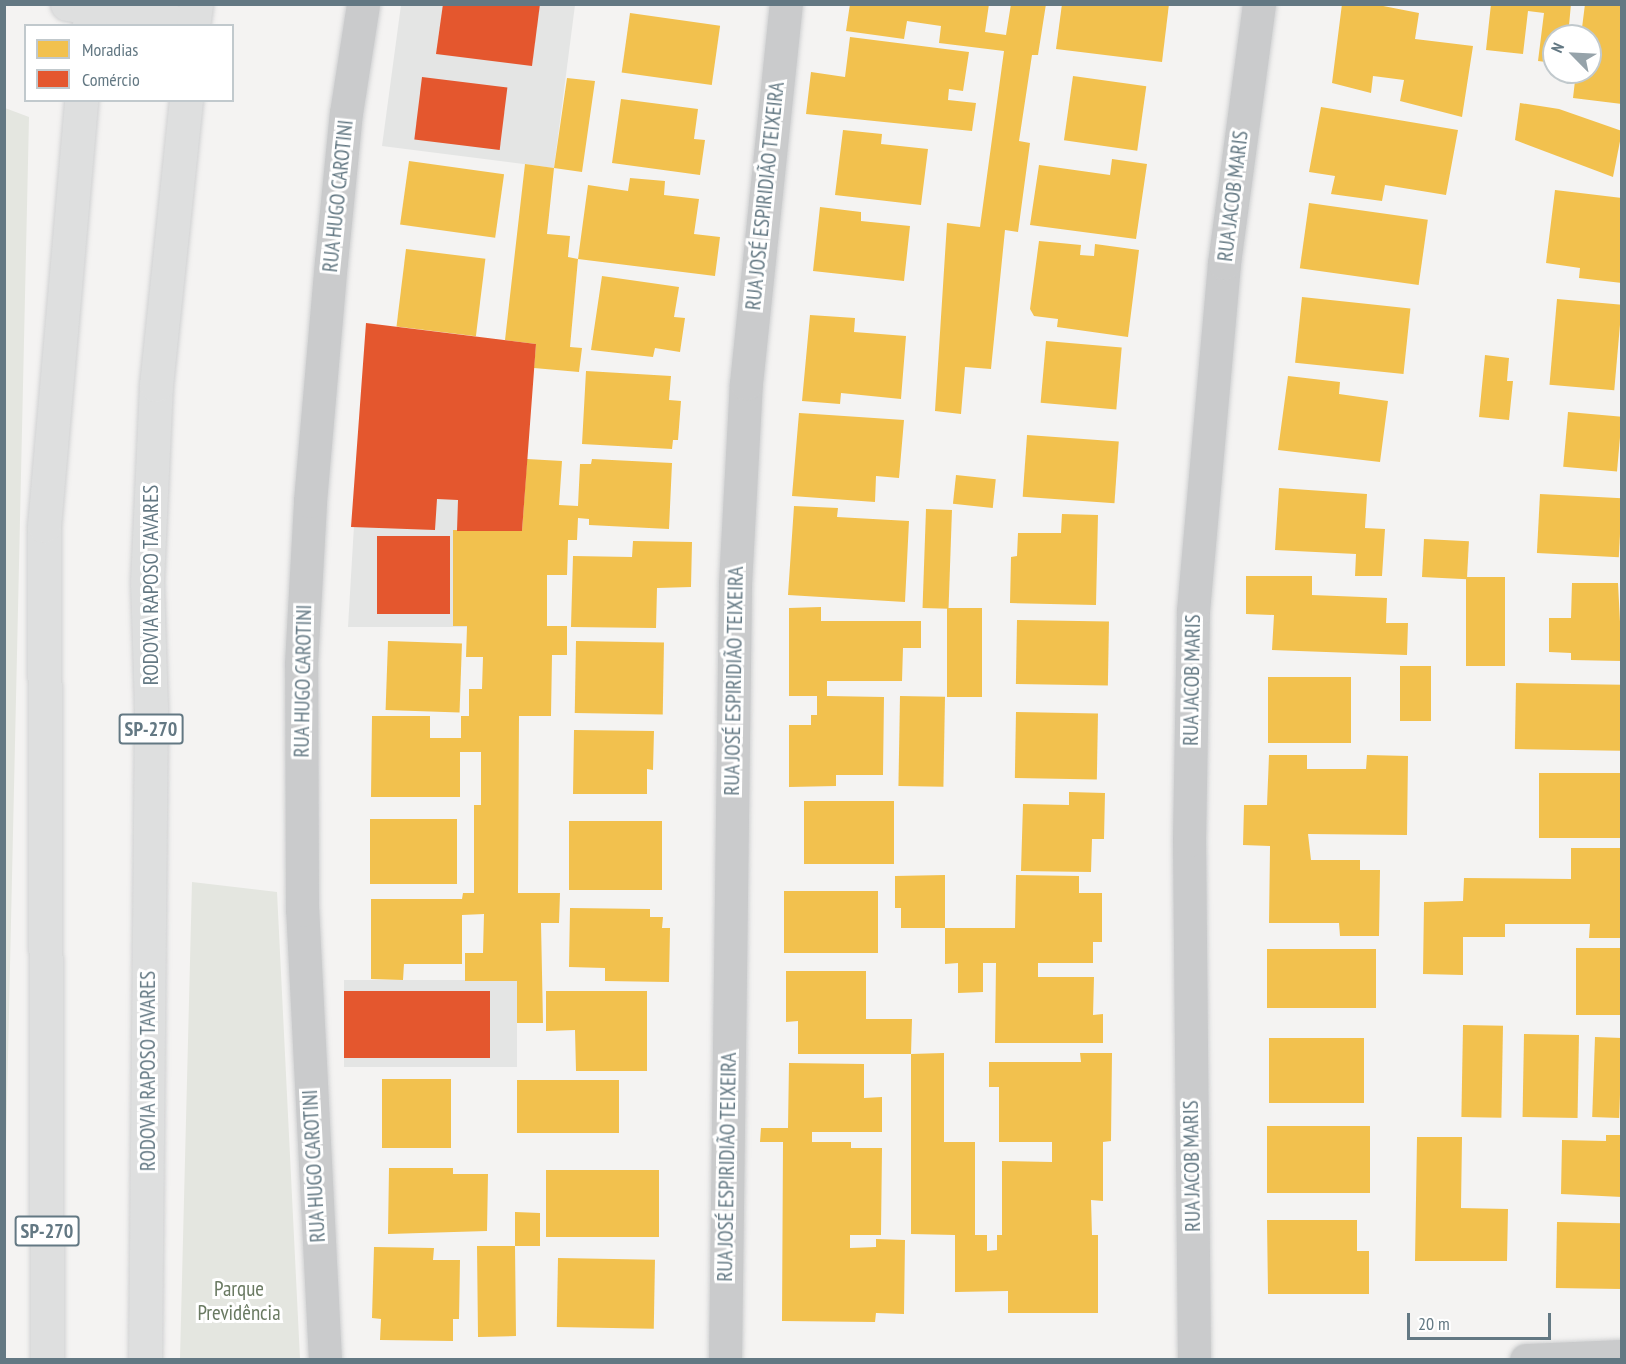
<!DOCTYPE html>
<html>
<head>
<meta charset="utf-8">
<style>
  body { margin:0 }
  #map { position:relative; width:1626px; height:1364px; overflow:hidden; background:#f4f3f2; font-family:"PT Sans Narrow",sans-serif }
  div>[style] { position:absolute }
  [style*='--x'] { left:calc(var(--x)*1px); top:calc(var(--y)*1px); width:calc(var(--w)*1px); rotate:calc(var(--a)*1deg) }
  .built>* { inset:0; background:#e4e5e4; transform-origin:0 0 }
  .green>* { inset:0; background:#e4e6e0 }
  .homes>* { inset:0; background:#f2c14e; transform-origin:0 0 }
  .shops>* { inset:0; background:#e4572e; transform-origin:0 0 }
  .roads { filter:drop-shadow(0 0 2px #d0d1d2) drop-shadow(0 0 2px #d0d1d2) }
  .minor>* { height:33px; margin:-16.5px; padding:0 16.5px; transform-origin:16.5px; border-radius:16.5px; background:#cacbcc }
  .secondary>* { height:33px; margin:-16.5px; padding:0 16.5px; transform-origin:16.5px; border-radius:16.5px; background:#dedfdf }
  .motorway>* { height:33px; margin:-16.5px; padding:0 16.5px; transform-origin:16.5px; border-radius:16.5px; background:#dedfdf }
  span { translate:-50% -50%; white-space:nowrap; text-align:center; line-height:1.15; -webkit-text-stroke:6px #fff; paint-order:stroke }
  .shield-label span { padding:2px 4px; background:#fff; border:2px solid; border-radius:4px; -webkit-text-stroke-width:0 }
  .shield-label { font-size:20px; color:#637883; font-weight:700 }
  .street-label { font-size:21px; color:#637883 }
  .park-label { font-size:21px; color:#6a7a62 }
  .frame { position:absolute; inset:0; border:6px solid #637883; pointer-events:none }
  .legend { position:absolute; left:24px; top:24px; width:210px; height:78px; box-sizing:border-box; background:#fff; border:2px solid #c1c9cd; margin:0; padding:8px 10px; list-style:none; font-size:18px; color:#637883 }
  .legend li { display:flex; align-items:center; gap:12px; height:30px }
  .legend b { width:30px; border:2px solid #c1c9cd }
  .north { position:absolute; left:1542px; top:24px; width:60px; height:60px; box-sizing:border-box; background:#fff; border:2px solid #c1c9cd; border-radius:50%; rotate:294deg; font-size:16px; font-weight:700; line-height:24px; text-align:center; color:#637883 }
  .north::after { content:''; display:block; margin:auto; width:21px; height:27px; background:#96a3aa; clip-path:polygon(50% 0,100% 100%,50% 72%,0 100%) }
  .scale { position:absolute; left:1407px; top:1313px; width:144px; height:27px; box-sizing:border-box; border:3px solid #637883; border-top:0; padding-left:8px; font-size:18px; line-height:21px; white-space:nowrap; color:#637883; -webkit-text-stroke:4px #fff; paint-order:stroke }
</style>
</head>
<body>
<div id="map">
  <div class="built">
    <div style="clip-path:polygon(401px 5px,575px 5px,554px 168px,382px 146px)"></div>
    <div style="clip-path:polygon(360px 424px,522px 531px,521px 627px,348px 627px)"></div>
    <div style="left:344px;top:980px;width:173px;height:87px"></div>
  </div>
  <div class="green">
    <div style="clip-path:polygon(5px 108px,29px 117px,5px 1190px,4px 108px)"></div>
    <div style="clip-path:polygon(192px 882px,277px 892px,300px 1359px,180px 1359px)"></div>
  </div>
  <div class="homes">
    <div style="clip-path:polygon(850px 4px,989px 4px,985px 32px,1006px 35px,1011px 4px,1046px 4px,1038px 55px,1032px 55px,1019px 141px,1030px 143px,1018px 232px,1005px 230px,991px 369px,965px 367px,961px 414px,935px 411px,947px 223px,980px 227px,1004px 51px,939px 43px,941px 26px,907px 21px,904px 39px,846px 31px)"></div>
    <div style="clip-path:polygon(1062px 4px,1169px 4px,1162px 62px,1056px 49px)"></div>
    <div style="clip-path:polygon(1342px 4px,1373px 4px,1419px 13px,1415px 39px,1473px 46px,1462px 117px,1400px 101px,1404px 80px,1373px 76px,1371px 93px,1332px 83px)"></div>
    <div style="clip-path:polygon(1491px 4px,1571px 4px,1568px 36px,1554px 36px,1554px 63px,1538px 61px,1544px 13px,1528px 11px,1523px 54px,1486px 50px)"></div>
    <div style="clip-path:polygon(1585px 4px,1622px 4px,1622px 104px,1573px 98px,1576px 72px,1590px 72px,1590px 36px,1581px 36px)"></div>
    <div style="left:630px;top:13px;width:91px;height:60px;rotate:8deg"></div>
    <div style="clip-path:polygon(850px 37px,969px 52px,963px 91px,949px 89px,948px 100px,976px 103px,972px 131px,806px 114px,811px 72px,845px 77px)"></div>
    <div style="left:1073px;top:76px;width:74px;height:65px;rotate:8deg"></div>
    <div style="clip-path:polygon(567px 78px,595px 81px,582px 172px,554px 168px,547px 234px,570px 236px,568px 257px,578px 259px,570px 347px,582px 348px,579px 372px,534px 368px,536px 344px,505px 340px,525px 164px,554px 168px)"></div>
    <div style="clip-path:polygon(621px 99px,698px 109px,694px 139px,705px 140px,700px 175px,612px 163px)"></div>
    <div style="clip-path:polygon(1520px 103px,1559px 109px,1622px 131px,1613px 177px,1515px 140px)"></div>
    <div style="clip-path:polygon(1321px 107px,1458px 130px,1446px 195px,1385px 185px,1382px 201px,1331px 194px,1335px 176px,1309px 172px)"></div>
    <div style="clip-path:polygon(843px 130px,882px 134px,881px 144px,928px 149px,921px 205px,835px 195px)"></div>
    <div style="clip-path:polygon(1112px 159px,1147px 164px,1136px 239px,1030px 225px,1039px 165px,1110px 175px)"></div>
    <div style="left:409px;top:161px;width:96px;height:64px;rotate:8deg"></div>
    <div style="clip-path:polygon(630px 178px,665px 181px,664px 195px,699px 199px,694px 234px,720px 237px,715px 276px,578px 259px,588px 185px,628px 191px)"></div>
    <div style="clip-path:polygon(1555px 190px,1622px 198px,1622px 283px,1579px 278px,1580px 268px,1546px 263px)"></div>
    <div style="left:1309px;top:203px;width:120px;height:66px;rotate:8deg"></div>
    <div style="clip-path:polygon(820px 207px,861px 212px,861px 221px,910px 226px,904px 281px,813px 271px)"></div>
    <div style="clip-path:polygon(1039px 241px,1081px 245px,1080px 255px,1094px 256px,1095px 244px,1139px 250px,1128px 337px,1057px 327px,1058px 319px,1034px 316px,1030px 309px)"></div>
    <div style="left:406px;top:249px;width:80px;height:78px;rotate:7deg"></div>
    <div style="clip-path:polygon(602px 276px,679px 287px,674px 317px,685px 318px,680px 352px,655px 348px,653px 357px,591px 350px)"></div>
    <div style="left:1302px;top:297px;width:109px;height:66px;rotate:6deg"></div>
    <div style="left:1557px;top:299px;width:65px;height:86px;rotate:5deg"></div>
    <div style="clip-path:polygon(810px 315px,855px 318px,854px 332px,906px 336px,901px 399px,841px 393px,840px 404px,802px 401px)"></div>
    <div style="left:1046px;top:341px;width:76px;height:62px;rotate:5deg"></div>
    <div style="clip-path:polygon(1485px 355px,1509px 358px,1507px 381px,1513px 381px,1509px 420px,1479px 417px)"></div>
    <div style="clip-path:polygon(586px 371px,671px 376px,669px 400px,681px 401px,678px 440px,673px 440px,672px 449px,582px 444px)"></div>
    <div style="clip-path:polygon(1288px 376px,1340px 382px,1339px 394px,1388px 401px,1380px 462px,1278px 450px)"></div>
    <div style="left:1568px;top:412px;width:54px;height:55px;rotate:5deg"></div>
    <div style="clip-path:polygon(799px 413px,904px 420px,899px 478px,876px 476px,875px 502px,792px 496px)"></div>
    <div style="left:1027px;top:435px;width:92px;height:62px;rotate:4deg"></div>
    <div style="clip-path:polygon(527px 459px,562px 461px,559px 505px,578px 506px,580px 464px,591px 464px,592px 459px,672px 463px,669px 529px,589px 525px,589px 519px,578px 518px,577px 540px,568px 540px,567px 575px,547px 575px,547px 626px,567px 626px,567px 655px,552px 655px,551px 716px,519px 716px,518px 893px,560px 893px,559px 923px,541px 923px,543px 1023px,517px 1023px,517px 981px,465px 981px,465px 953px,483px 953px,484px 914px,462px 915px,462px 964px,404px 964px,403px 980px,371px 979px,371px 899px,462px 899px,463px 893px,474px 893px,474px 805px,481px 805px,481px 752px,460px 752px,460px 797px,371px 797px,372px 716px,430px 716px,430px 738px,461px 738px,461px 716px,469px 716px,469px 689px,482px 689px,483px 657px,466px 657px,467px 626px,453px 626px,453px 530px,522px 531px)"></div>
    <div style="left:956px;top:475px;width:40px;height:29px;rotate:6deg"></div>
    <div style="clip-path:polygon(1279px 488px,1367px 494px,1365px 528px,1385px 529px,1382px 576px,1355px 576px,1356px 554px,1275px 550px)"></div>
    <div style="left:1540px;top:494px;width:82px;height:59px;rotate:3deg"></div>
    <div style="clip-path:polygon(794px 506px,838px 508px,837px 517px,909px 521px,905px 602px,788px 595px)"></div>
    <div style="left:926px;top:509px;width:26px;height:99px;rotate:2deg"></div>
    <div style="clip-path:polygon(1062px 514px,1098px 515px,1096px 605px,1010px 603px,1011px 557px,1017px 556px,1018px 533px,1061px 533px)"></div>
    <div style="left:1424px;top:539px;width:45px;height:38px;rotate:3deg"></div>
    <div style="clip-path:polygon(633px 541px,692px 542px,691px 587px,657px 588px,656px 628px,571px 627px,573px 556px,632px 557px)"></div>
    <div style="clip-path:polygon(1246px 576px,1312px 576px,1312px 595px,1387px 598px,1386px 623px,1408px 623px,1407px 655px,1272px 650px,1274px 615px,1246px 614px)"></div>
    <div style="left:1466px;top:577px;width:39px;height:89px"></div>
    <div style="clip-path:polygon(1572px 583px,1618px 583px,1622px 661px,1571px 660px,1571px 653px,1549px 652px,1549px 618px,1571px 618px)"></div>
    <div style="clip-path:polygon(821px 607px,821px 621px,921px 621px,921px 648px,903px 648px,902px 681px,827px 681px,827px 696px,884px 697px,883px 775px,836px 775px,836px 786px,789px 787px,789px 725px,811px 725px,811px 715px,817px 715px,817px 696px,789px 696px,789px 608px)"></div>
    <div style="left:947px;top:608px;width:35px;height:89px"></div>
    <div style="left:1017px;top:620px;width:92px;height:64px;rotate:1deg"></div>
    <div style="left:388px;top:641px;width:74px;height:69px;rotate:2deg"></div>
    <div style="left:576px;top:641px;width:88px;height:72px;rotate:1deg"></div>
    <div style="left:1400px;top:666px;width:31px;height:55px"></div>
    <div style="left:1268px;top:677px;width:83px;height:66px"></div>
    <div style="left:1516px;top:683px;width:106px;height:66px;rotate:1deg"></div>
    <div style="left:900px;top:696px;width:45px;height:90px;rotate:1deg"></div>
    <div style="left:1016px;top:712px;width:82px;height:66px;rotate:1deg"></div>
    <div style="clip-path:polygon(574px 730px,654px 731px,653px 770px,647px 769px,647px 794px,573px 794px)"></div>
    <div style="clip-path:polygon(1269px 755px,1307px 755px,1307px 769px,1366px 769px,1367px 755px,1408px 756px,1407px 835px,1308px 834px,1311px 860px,1360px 860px,1360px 870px,1380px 870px,1379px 936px,1340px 936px,1339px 923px,1269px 923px,1270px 846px,1243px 845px,1244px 805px,1267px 805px)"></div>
    <div style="left:1539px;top:773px;width:83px;height:65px"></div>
    <div style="clip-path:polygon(1069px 792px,1105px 793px,1104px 839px,1092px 839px,1091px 872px,1021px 871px,1023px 804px,1069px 805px)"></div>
    <div style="left:804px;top:801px;width:90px;height:63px"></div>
    <div style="left:370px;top:819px;width:87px;height:65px"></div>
    <div style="left:662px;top:821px;width:69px;height:93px;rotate:90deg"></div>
    <div style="clip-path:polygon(1571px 848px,1622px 848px,1622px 938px,1589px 938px,1590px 924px,1505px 924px,1505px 937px,1463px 937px,1463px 975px,1423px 974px,1424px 902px,1463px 901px,1464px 878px,1571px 879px)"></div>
    <div style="clip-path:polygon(945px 875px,945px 928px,901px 928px,901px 908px,895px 908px,895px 876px)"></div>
    <div style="clip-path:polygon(1016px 875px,1079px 876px,1079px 893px,1102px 893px,1102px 942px,1093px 942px,1093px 963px,1038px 963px,1038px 977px,1094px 977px,1093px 1015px,1103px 1014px,1103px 1043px,995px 1043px,996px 963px,983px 963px,983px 992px,958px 993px,958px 963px,945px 964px,945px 928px,1015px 928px)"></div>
    <div style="left:784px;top:891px;width:94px;height:62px"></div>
    <div style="clip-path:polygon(570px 908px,650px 909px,650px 917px,663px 917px,662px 928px,670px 928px,669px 982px,605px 981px,605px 968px,569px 967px)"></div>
    <div style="left:1576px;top:948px;width:46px;height:67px"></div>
    <div style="left:1376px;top:949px;width:59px;height:109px;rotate:90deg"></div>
    <div style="clip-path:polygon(786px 971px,866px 971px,866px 1019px,912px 1019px,911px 1054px,798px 1054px,798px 1021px,786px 1022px)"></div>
    <div style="clip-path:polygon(546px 991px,647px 991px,647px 1071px,576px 1071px,575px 1030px,546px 1031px)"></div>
    <div style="left:1463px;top:1025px;width:40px;height:92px;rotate:1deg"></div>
    <div style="left:1524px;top:1034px;width:55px;height:83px;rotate:1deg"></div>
    <div style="left:1595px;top:1037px;width:27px;height:80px;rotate:2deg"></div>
    <div style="left:1269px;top:1038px;width:95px;height:65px"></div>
    <div style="clip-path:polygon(944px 1053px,944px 1142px,975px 1142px,975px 1235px,987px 1235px,987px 1251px,997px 1250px,997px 1235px,1002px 1235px,1002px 1161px,1052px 1162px,1052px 1142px,999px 1142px,999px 1087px,989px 1087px,989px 1062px,1081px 1062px,1080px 1053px,1112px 1053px,1111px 1141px,1103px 1142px,1103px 1201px,1091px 1200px,1092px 1235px,1098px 1235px,1098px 1313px,1008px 1313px,1008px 1291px,955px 1292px,955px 1235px,911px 1234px,911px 1054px)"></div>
    <div style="clip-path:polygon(789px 1063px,864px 1064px,864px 1098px,882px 1097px,882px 1132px,812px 1132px,812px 1142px,851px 1142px,851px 1148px,882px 1148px,881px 1235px,850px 1235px,850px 1248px,876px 1247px,876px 1239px,905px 1240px,904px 1314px,876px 1313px,875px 1322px,782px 1321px,783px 1142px,760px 1142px,761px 1128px,788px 1128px)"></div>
    <div style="left:382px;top:1079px;width:69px;height:69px"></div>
    <div style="left:517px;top:1080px;width:102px;height:53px"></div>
    <div style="left:1267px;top:1126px;width:103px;height:67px"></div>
    <div style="clip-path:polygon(1606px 1135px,1622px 1135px,1622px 1197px,1561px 1194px,1562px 1140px,1606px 1141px)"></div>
    <div style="clip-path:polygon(1417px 1137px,1462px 1137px,1461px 1208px,1508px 1209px,1507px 1261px,1415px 1261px)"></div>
    <div style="clip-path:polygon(389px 1168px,453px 1168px,453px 1174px,488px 1174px,487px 1231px,388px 1234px)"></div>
    <div style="left:546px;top:1170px;width:113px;height:67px"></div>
    <div style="clip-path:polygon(515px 1212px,540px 1213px,540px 1246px,515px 1246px,516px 1336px,478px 1337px,477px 1246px,515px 1246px)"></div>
    <div style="clip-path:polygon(1267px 1220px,1357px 1220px,1357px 1251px,1369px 1251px,1369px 1294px,1268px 1294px)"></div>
    <div style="left:1557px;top:1222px;width:65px;height:66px;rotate:1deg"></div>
    <div style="clip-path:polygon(374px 1247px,434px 1248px,433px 1260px,460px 1260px,459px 1319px,453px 1319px,453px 1341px,380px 1340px,381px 1319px,372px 1318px)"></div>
    <div style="left:558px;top:1258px;width:97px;height:69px;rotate:1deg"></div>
  </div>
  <div class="shops">
    <div style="clip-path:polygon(443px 4px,540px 4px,532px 66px,436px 54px)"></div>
    <div style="left:422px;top:77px;width:86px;height:63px;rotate:7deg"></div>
    <div style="clip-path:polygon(366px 323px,536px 344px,522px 531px,457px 531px,458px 500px,437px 499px,435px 530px,351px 527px)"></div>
    <div style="left:377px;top:536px;width:73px;height:78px"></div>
    <div style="left:344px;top:991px;width:146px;height:67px"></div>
  </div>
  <div class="roads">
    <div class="minor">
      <div style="--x:325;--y:1360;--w:451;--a:-92.9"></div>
      <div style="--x:302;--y:910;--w:246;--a:-90.2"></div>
      <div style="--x:301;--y:664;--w:163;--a:-86.8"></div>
      <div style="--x:310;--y:501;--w:240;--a:-85"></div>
      <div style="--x:331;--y:262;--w:150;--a:-84.3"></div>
      <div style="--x:346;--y:113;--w:110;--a:-81.1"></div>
      <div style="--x:725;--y:1360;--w:776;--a:-89.26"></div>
      <div style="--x:735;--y:584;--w:201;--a:-86.9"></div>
      <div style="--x:746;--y:383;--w:381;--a:-84"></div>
      <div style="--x:1194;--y:1360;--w:520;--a:-90.55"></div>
      <div style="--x:1189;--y:840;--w:229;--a:-89"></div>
      <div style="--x:1193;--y:611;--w:349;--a:-84.9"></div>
      <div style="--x:1224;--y:263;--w:261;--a:-82.3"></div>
      <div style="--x:1526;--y:1360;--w:96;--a:-2.4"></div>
    </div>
    <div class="secondary">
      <div style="--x:67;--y:4;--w:128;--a:9.5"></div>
    </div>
    <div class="motorway">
      <div style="--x:89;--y:26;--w:22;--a:-85"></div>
      <div style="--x:193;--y:26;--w:22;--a:-82"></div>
      <div style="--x:47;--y:1360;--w:834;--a:-90.21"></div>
      <div style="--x:44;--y:526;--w:428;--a:-85"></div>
      <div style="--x:145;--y:1360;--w:652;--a:-89.47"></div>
      <div style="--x:151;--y:708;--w:126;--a:-91.8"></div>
      <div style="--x:147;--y:582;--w:197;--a:-87.4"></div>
      <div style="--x:156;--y:385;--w:287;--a:-84"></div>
    </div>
  </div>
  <div class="shield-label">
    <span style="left:151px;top:729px">SP-270</span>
    <span style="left:47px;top:1231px">SP-270</span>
  </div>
  <div class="street-label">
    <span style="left:338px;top:196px;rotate:-84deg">RUA HUGO CAROTINI</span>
    <span style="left:765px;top:196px;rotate:-84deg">RUA JOSÉ ESPIRIDIÃO TEIXEIRA</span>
    <span style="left:1233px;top:196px;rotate:-83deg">RUA JACOB MARIS</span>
    <span style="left:151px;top:585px;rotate:-90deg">RODOVIA RAPOSO TAVARES</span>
    <span style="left:1192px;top:680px;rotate:-89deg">RUA JACOB MARIS</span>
    <span style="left:303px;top:681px;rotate:-89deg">RUA HUGO CAROTINI</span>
    <span style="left:734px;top:681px;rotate:-89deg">RUA JOSÉ ESPIRIDIÃO TEIXEIRA</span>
    <span style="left:148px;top:1071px;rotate:-90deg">RODOVIA RAPOSO TAVARES</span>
    <span style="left:314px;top:1166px;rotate:-93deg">RUA HUGO CAROTINI</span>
    <span style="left:1192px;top:1166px;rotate:-91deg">RUA JACOB MARIS</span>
    <span style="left:727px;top:1167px;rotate:-89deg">RUA JOSÉ ESPIRIDIÃO TEIXEIRA</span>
  </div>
  <div class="park-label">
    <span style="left:239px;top:1301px">Parque<br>Previdência</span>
  </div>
  <div class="frame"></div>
  <ul class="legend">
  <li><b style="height:16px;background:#f2c14e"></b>Moradias</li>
  <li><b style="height:16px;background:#e4572e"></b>Comércio</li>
  </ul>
  <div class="north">N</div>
  <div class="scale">20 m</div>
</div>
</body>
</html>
